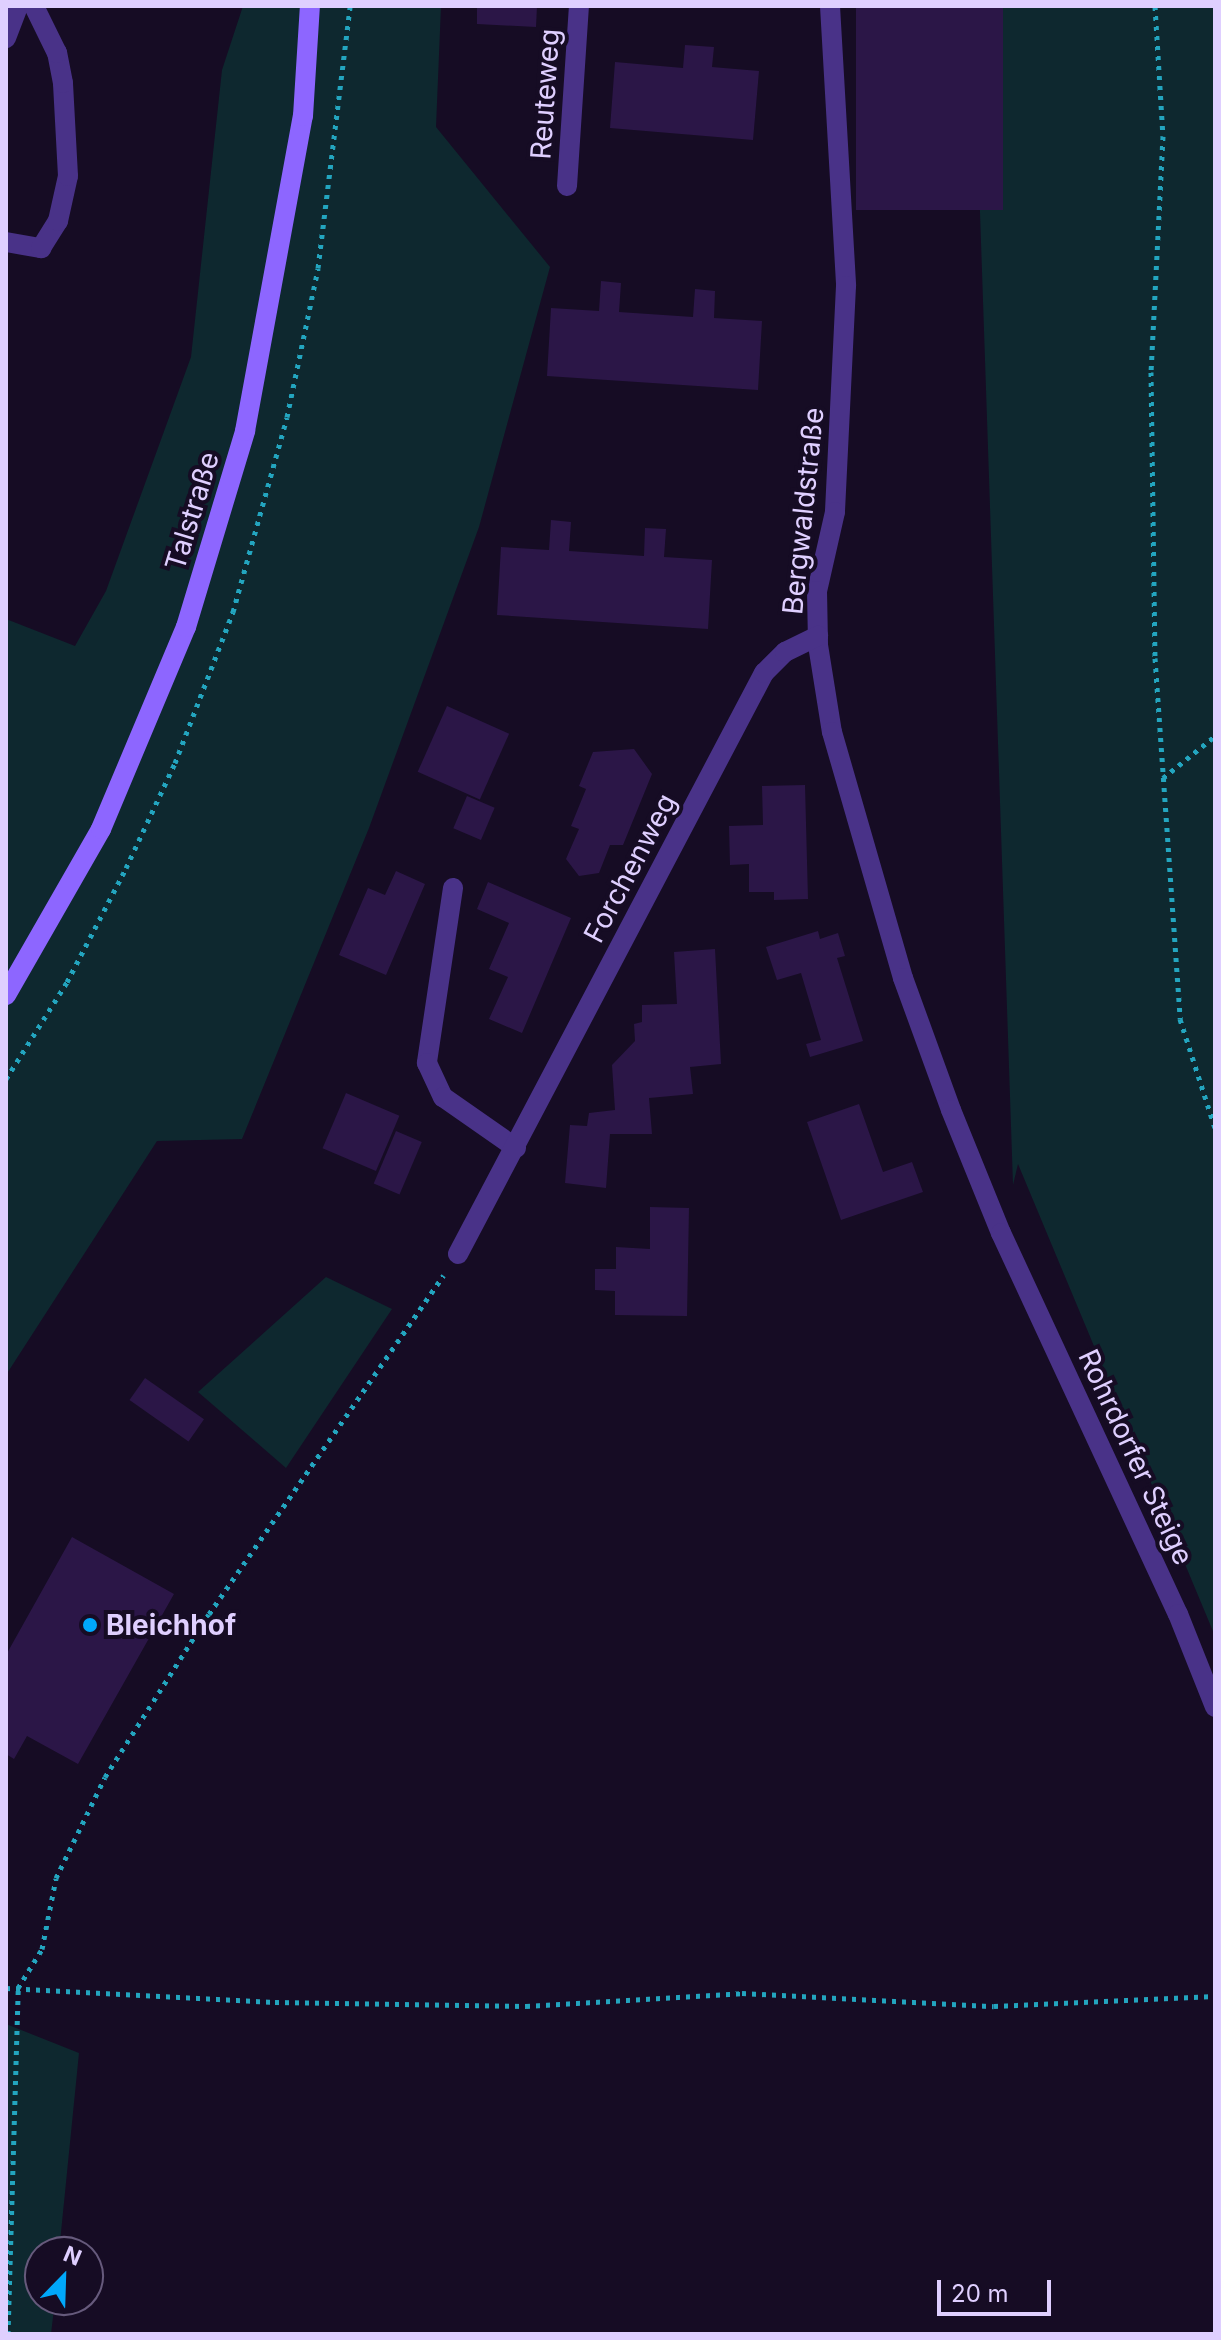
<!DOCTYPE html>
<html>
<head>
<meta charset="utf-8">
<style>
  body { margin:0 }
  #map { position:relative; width:1221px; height:2340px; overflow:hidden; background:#160c24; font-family:Inter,sans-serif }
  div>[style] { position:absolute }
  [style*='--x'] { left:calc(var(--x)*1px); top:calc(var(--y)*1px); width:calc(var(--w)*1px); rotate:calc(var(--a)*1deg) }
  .green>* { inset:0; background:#0e282f }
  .building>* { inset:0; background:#2b1647; transform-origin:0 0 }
  .path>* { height:5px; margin-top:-2.5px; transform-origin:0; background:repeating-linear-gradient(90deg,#23a5bf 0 4px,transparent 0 10px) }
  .lane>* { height:20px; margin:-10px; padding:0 10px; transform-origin:10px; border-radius:10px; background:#493288 }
  .street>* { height:20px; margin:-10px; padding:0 10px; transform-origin:10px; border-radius:10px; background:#493288 }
  .secondary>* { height:20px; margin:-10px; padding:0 10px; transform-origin:10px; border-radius:10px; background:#8d66ff }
  .dots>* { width:22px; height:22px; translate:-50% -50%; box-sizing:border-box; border:4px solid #160c24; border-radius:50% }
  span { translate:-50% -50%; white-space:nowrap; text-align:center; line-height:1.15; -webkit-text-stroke:8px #160c24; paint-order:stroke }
  .street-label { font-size:28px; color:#dfcfff }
  .poi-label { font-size:28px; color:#dfcfff; font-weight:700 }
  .left { translate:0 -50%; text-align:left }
  .frame { position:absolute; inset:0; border:8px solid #dfcfff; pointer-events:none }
  .north { position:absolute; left:24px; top:2236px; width:80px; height:80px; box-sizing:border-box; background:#160c24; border:2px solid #665a7c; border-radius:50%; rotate:23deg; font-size:22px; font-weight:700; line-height:32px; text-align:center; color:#dfcfff }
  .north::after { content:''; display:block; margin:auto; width:28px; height:36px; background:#00a8fa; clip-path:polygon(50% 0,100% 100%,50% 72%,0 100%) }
  .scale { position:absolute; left:937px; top:2280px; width:114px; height:36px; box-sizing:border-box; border:4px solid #dfcfff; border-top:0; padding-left:10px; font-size:24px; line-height:28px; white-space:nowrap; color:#dfcfff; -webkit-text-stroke:6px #160c24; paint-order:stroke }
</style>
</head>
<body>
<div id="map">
  <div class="green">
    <div style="clip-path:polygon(243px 6px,441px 6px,436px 127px,550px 267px,479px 527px,369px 828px,242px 1139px,157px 1141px,6px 1375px,6px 619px,75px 646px,106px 591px,191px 357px,222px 70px)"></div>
    <div style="clip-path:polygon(973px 6px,1215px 6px,1215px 1636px,1018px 1164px,1013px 1185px)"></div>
    <div style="clip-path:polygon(326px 1277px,392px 1309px,286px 1468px,198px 1392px)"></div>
    <div style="clip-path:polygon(6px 2024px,79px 2053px,59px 2252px,40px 2252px,40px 2300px,55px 2300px,51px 2334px,6px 2334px)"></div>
  </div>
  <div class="building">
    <div style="clip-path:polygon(477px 6px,537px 6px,536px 27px,477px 24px)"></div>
    <div style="left:856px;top:6px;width:147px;height:204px"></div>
    <div style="clip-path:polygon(685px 45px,714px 47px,712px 67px,759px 71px,753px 140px,610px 128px,615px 62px,683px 68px)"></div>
    <div style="clip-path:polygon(601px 281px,621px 283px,619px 312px,693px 317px,695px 289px,715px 291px,714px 318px,762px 321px,758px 390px,547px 376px,551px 308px,599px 311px)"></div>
    <div style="clip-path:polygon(551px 520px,571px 522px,569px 551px,644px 556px,645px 528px,666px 529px,664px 557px,712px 560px,708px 629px,497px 615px,501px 547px,549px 550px)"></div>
    <div style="left:447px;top:706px;width:68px;height:72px;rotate:24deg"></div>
    <div style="clip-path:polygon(634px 749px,652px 774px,623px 845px,610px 845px,599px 873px,579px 876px,566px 859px,579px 829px,571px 826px,586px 789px,579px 786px,593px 752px)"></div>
    <div style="clip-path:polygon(805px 785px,808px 899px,774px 900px,774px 892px,749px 892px,749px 864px,730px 865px,729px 826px,763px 825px,762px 786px)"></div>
    <div style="left:467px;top:796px;width:30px;height:35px;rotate:23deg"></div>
    <div style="clip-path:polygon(396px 871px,425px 884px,386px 975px,339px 955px,368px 888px,385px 895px)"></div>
    <div style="clip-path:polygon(488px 882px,571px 918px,522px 1033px,489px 1019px,508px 977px,489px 969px,509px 923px,477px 909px)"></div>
    <div style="clip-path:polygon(818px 931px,820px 939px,838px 933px,845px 956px,837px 958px,863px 1041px,810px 1057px,806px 1044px,821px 1040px,801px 973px,777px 980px,766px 947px)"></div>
    <div style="clip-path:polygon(715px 949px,721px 1064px,690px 1067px,693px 1094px,649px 1098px,652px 1134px,610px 1134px,606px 1188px,565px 1183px,570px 1125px,587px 1126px,589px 1113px,615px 1110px,612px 1065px,635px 1041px,634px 1024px,642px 1022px,642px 1005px,677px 1004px,674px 952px)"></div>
    <div style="left:346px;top:1093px;width:58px;height:60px;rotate:23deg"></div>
    <div style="clip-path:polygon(859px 1104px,883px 1172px,912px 1162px,923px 1192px,841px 1220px,807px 1122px)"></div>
    <div style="left:396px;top:1131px;width:28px;height:57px;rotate:23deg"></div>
    <div style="clip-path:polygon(650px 1207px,689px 1208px,687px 1316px,615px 1315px,615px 1291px,595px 1290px,595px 1269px,616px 1269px,616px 1247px,650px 1249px)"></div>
    <div style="left:145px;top:1378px;width:72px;height:27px;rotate:35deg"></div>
    <div style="clip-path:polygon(72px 1537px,174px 1594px,78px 1764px,27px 1736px,14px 1759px,6px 1754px,6px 1655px)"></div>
  </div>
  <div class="path">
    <div style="--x:1155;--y:6;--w:130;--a:86.5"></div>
    <div style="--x:1163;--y:136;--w:236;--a:92.9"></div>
    <div style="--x:1151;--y:372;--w:286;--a:89.2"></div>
    <div style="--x:1155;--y:658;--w:362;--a:86"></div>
    <div style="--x:1180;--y:1019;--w:114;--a:72.2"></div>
    <div style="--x:1163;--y:778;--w:67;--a:-38.9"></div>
    <div style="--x:6;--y:1079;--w:115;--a:-57.8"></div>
    <div style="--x:67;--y:982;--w:128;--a:-62.6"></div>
    <div style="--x:126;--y:868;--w:116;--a:-65"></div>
    <div style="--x:175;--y:763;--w:162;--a:-69"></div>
    <div style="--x:233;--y:612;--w:202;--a:-74.5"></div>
    <div style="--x:287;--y:417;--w:152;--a:-78.2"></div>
    <div style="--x:318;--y:268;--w:264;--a:-83"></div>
    <div style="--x:6;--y:1988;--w:269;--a:3"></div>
    <div style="--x:275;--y:2002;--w:251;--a:0.9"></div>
    <div style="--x:526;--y:2006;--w:216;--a:-3.4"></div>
    <div style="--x:742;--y:1993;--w:252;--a:3"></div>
    <div style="--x:994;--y:2006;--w:221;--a:-2.6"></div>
    <div style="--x:8;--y:2334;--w:346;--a:-88.3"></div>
    <div style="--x:18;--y:1988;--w:46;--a:-58.4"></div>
    <div style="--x:42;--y:1949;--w:72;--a:-78.8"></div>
    <div style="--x:56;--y:1878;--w:112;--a:-64.1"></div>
    <div style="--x:105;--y:1777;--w:193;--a:-57.5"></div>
    <div style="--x:209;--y:1614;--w:412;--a:-55.3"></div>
  </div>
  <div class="lane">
    <div style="--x:6;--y:38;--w:34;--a:-69"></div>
    <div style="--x:6;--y:242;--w:36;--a:10"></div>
    <div style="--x:41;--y:248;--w:32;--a:-58"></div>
    <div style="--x:58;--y:221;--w:46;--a:-77.5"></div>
    <div style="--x:68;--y:176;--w:93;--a:-93.1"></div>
    <div style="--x:63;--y:83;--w:31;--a:-101"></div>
    <div style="--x:57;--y:53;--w:52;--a:-116.1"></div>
  </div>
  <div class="street">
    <div style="--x:830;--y:6;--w:280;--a:86.7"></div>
    <div style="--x:846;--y:286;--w:226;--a:92.8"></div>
    <div style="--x:835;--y:512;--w:81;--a:102.8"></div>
    <div style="--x:817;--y:591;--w:54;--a:88.9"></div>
    <div style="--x:818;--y:645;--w:88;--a:80.9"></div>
    <div style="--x:832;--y:732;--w:256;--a:73.9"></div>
    <div style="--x:903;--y:978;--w:140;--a:70"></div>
    <div style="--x:951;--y:1110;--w:133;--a:67.9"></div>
    <div style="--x:1001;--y:1233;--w:420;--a:65.1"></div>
    <div style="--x:1178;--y:1614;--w:100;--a:68.3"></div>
    <div style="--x:567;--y:186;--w:180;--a:-86.2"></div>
    <div style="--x:453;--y:888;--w:177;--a:98.5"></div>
    <div style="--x:427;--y:1063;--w:38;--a:65"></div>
    <div style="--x:443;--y:1097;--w:89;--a:34.9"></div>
    <div style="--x:458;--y:1254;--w:657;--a:-62.23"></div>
    <div style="--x:764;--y:673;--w:30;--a:-45"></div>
    <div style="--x:785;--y:652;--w:37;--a:-26"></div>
  </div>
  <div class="secondary">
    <div style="--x:6;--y:995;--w:191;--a:-60.2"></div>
    <div style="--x:101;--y:829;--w:219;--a:-67.2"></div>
    <div style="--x:186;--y:627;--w:205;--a:-73.2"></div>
    <div style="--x:245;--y:431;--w:320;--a:-79.6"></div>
    <div style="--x:303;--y:116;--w:110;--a:-86.4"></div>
  </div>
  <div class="dots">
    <div style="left:90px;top:1625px;background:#00a8fa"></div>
  </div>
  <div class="street-label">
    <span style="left:545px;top:94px;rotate:-86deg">Reuteweg</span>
    <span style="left:192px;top:511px;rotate:-73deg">Talstraße</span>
    <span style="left:803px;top:511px;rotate:-84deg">Bergwaldstraße</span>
    <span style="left:630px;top:868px;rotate:-62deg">Forchenweg</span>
    <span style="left:1136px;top:1457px;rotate:65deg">Rohrdorfer Steige</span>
  </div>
  <div class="poi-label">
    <span class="left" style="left:106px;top:1625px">Bleichhof</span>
  </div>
  <div class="frame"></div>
  <div class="north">N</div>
  <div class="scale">20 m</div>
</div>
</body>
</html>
